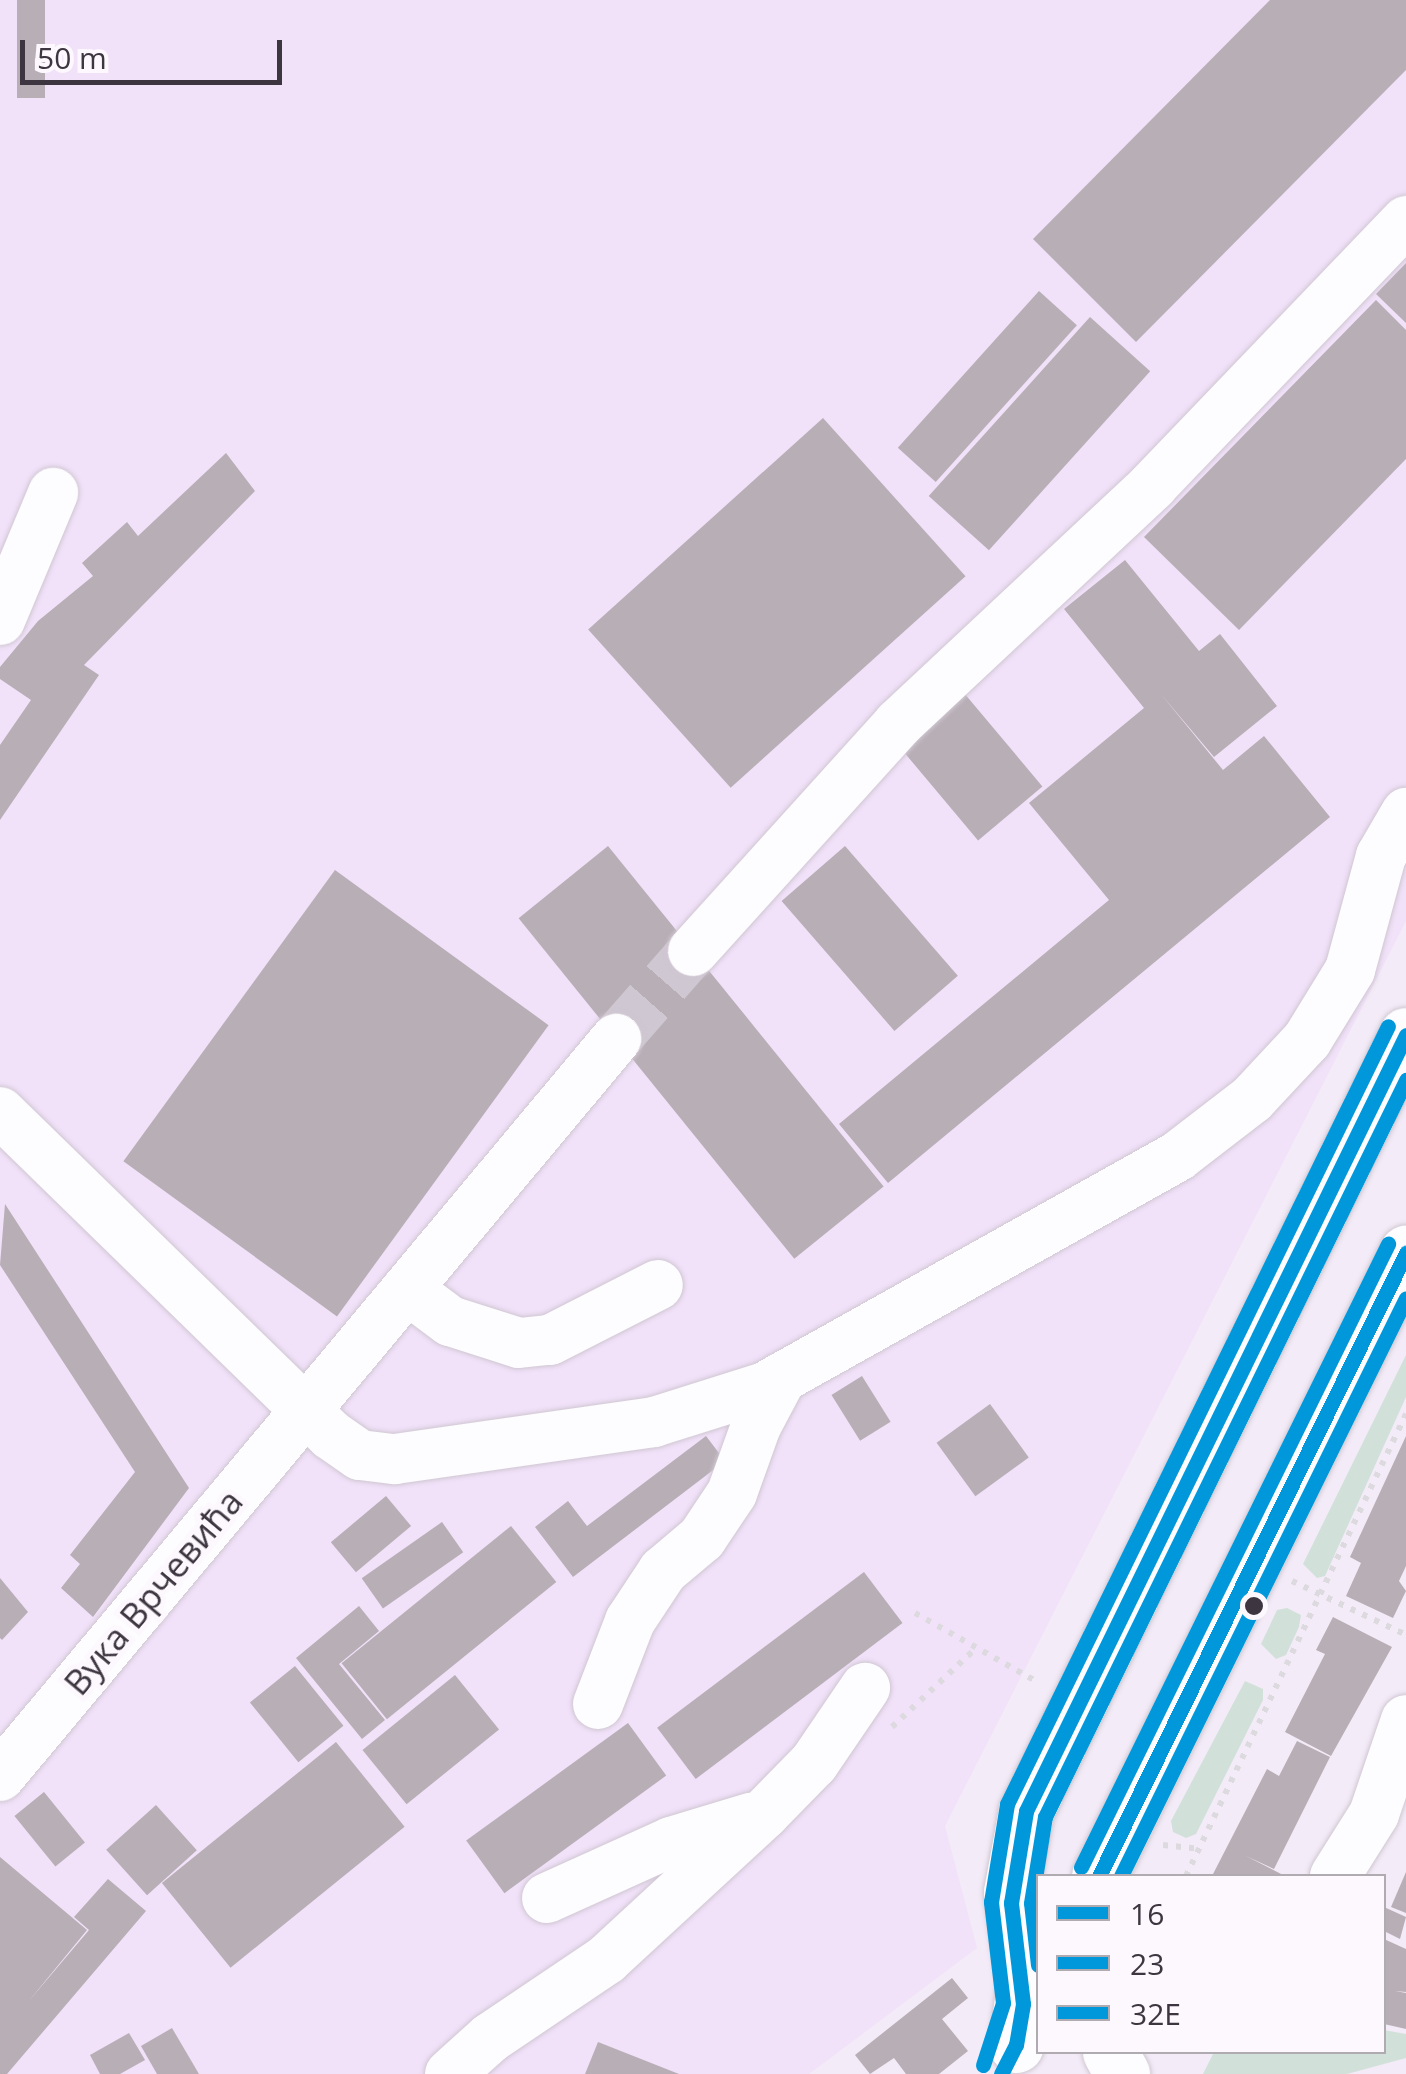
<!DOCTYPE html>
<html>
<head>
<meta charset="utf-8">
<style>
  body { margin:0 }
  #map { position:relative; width:1406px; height:2074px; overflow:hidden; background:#f3ebf7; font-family:"Open Sans",sans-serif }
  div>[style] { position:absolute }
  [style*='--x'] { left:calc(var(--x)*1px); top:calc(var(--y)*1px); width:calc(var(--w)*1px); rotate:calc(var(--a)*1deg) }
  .built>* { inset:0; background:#f1e1f9 }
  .green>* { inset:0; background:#d1e1d9 }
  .building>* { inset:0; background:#b8aeb6; transform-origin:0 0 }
  .minor-tunnel>* { height:50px; margin-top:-25px; transform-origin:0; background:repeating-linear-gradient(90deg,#cfc7d2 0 50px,transparent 0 75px) }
  .path>* { height:6px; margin-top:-3px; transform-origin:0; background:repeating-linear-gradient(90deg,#dcdade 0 5px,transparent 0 13px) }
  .roads { filter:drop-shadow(0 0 2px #cfc7d2) drop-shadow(0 0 2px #cfc7d2) }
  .minor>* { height:50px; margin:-25px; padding:0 25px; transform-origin:25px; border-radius:25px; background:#fdfcfe }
  .major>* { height:55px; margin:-27.5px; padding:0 27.5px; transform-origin:27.5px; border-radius:27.5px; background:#fdfcfe }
  .bus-1>* { height:15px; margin:-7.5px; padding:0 7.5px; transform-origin:7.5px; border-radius:7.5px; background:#0098da }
  .bus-2>* { height:15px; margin:-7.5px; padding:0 7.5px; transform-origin:7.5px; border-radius:7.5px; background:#0098da }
  .bus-3>* { height:15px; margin:-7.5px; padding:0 7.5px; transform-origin:7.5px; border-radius:7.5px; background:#0098da }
  .dots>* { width:28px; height:28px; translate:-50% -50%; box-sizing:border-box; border:5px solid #fcf8fd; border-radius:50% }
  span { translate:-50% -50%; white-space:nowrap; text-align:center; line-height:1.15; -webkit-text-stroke:10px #fcf8fd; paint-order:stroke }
  .street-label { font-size:35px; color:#3d3540 }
  .legend { position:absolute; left:1036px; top:1874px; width:350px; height:180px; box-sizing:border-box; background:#fcf8fd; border:2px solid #b0aab1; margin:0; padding:12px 18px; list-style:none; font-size:30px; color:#3d3540 }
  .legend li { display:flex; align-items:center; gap:20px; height:50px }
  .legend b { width:50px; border:2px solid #b0aab1 }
  .scale { position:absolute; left:20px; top:40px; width:262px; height:45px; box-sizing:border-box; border:5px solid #3d3540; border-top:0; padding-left:12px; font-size:30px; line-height:35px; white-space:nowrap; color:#3d3540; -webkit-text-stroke:8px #fcf8fd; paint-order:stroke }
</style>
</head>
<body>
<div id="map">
  <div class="built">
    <div style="clip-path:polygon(0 0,1406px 0,1406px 921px,945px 1826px,977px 1948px,809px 2074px,0 2074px)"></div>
  </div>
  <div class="green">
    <div style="clip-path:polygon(1406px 1355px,1406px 1397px,1325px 1576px,1317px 1578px,1303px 1564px)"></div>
    <div style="clip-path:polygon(1287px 1608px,1301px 1615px,1299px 1627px,1286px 1655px,1276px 1659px,1261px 1644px,1277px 1610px)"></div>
    <div style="clip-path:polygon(1245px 1681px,1263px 1689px,1263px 1700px,1196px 1834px,1186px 1838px,1173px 1832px,1171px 1821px)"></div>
    <div style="clip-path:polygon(1384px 2030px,1406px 2034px,1406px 2058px,1347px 2074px,1203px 2074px,1214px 2052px,1384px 2052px)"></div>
  </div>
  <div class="building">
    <div style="left:17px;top:0;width:28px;height:98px"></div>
    <div style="clip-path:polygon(1270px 0,1406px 0,1406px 70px,1136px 342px,1033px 239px)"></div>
    <div style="clip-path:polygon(1406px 263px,1406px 323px,1376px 294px)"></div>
    <div style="left:1039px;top:291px;width:51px;height:211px;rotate:42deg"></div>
    <div style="clip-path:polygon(1376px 300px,1406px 330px,1406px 459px,1239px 630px,1144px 537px)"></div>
    <div style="left:1090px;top:317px;width:81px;height:241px;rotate:42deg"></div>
    <div style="left:823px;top:418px;width:213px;height:316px;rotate:48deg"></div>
    <div style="clip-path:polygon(226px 453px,255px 491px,84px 665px,99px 675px,0 820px,0 745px,31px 700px,0 679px,0 667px,38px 621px,93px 576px,82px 563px,127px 522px,138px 536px)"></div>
    <div style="clip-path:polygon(1125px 560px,1199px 651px,1220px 634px,1277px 706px,1214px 757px,1160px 693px,1223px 770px,1264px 736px,1330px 817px,888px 1183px,839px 1124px,1109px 900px,1029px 803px,1144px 708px,1064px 609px)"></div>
    <div style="left:964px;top:693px;width:122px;height:84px;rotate:50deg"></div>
    <div style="left:608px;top:846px;width:438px;height:115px;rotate:51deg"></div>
    <div style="left:845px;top:846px;width:172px;height:84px;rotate:49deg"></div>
    <div style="left:335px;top:870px;width:264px;height:360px;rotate:36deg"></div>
    <div style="clip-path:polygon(5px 1204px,189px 1488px,93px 1617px,61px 1588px,80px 1564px,70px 1555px,135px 1472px,0 1265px)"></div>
    <div style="left:862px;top:1376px;width:54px;height:36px;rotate:58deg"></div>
    <div style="left:990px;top:1404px;width:66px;height:66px;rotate:54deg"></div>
    <div style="clip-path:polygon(706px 1436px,725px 1461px,573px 1577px,535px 1527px,568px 1501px,587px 1526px)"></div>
    <div style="clip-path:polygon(1406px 1436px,1406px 1566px,1399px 1581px,1406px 1591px,1393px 1618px,1346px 1596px,1361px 1563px,1350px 1557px)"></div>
    <div style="left:386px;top:1496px;width:39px;height:72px;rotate:50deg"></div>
    <div style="left:442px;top:1522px;width:37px;height:98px;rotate:55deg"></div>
    <div style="left:511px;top:1526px;width:72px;height:218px;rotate:51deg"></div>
    <div style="left:864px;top:1572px;width:64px;height:259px;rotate:53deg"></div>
    <div style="clip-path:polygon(0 1578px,28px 1612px,2px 1640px,0 1638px)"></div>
    <div style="clip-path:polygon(359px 1606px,379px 1631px,339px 1664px,385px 1720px,362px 1739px,296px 1658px)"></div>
    <div style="clip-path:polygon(1333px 1617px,1392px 1647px,1331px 1756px,1285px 1732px,1325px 1654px,1316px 1650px)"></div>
    <div style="left:295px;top:1666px;width:77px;height:58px;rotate:51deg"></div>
    <div style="left:455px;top:1675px;width:70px;height:119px;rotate:51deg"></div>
    <div style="left:628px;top:1723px;width:65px;height:200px;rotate:54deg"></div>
    <div style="clip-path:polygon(1297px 1741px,1330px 1757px,1274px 1869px,1246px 1856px,1285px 1876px,1212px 1876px,1267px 1769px,1279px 1776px)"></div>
    <div style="left:336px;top:1742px;width:109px;height:224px;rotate:51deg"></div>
    <div style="left:44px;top:1792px;width:65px;height:38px;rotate:51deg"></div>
    <div style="left:156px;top:1805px;width:61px;height:67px;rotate:48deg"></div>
    <div style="clip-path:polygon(0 1857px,87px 1930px,28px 2002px,89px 1930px,74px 1917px,108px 1879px,146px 1911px,7px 2074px,0 2074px)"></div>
    <div style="clip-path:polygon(1406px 1872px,1406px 1913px,1391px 1907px)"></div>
    <div style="clip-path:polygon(1384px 1907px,1406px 1917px,1400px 1939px,1384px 1931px)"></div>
    <div style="clip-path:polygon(1384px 1939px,1406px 1949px,1406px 1992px,1395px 1991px,1406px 1993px,1406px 2029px,1384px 2024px)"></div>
    <div style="clip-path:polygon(952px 1978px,968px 1998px,942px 2019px,968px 2051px,939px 2074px,906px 2074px,894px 2058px,870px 2074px,855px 2055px)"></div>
    <div style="clip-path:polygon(172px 2028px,199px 2074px,157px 2074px,141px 2046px)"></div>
    <div style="clip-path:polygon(129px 2033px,145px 2060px,120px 2074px,100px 2074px,90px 2055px)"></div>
    <div style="clip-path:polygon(598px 2042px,679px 2074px,585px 2074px)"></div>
  </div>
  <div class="minor-tunnel">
    <div style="--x:616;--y:1039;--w:117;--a:-48.8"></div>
  </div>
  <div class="path">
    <div style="--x:1292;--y:1581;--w:126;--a:25.3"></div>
    <div style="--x:915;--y:1613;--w:142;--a:29.4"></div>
    <div style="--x:892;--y:1727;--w:114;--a:-43.2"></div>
    <div style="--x:1163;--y:1845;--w:36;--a:6"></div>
    <div style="--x:1186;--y:1876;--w:512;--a:-64.54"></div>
  </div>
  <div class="roads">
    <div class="minor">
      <div style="--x:0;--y:620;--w:138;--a:-67.3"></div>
      <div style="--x:693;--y:951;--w:306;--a:-47.9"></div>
      <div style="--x:898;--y:724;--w:349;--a:-43.1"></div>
      <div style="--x:1153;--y:485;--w:366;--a:-46.2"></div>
      <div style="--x:0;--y:1112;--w:462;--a:44.3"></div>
      <div style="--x:331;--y:1435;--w:35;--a:35"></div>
      <div style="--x:360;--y:1455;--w:35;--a:7"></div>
      <div style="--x:395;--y:1459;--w:262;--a:-8.1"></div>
      <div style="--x:654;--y:1422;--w:116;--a:-17.5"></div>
      <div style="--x:765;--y:1387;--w:473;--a:-29.2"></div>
      <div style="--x:1178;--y:1156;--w:93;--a:-37.6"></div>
      <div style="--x:1252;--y:1099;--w:81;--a:-47"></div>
      <div style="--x:1307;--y:1040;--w:82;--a:-58.4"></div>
      <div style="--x:1350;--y:970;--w:118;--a:-74.8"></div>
      <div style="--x:1381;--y:856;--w:50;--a:-59.8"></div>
      <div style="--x:407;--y:1289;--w:54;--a:36.7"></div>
      <div style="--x:450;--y:1321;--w:72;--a:17.7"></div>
      <div style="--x:519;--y:1343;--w:31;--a:-6"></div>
      <div style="--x:550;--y:1340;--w:121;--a:-27"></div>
      <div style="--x:598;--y:1704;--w:89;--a:-68.9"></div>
      <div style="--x:630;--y:1621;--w:60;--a:-56.6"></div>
      <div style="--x:663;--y:1571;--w:51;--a:-40.2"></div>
      <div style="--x:702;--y:1538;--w:54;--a:-56.3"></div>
      <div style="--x:732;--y:1493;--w:71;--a:-70.3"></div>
      <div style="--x:756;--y:1426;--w:55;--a:-62"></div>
      <div style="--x:0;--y:1776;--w:961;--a:-50.11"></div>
      <div style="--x:1335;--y:1876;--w:73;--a:-57.8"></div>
      <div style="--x:1374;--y:1814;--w:99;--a:-71.2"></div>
      <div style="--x:547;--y:1898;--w:136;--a:-24.3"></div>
      <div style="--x:671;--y:1842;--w:83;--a:-16.9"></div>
      <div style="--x:450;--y:2074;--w:54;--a:-42"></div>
      <div style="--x:490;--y:2038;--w:141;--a:-34"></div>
      <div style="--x:607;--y:1959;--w:214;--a:-42.7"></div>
      <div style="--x:764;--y:1814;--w:71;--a:-45.6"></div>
      <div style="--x:814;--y:1763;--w:91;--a:-55.8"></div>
    </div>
    <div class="major">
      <div style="--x:1099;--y:1876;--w:695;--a:-63.77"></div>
      <div style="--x:1016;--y:2045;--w:63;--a:-82.6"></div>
      <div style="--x:1024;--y:1983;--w:92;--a:-98.1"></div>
      <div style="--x:1011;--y:1892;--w:82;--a:-79.5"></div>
      <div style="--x:1026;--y:1811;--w:864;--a:-63.91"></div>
      <div style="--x:1110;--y:2052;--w:25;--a:61"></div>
    </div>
  </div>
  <div class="bus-1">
    <div style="--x:1099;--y:1876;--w:695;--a:-63.77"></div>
    <div style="--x:1001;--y:2074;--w:33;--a:-63"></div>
    <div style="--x:1016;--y:2045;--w:42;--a:-80.3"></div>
    <div style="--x:1023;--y:2004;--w:102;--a:-96.8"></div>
    <div style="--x:1011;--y:1903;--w:93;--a:-80.7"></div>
    <div style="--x:1026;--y:1811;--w:864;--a:-63.91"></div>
  </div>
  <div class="bus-2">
    <div style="--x:1121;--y:1876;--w:644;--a:-63.75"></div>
    <div style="--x:1038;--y:1965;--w:62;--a:-96.4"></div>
    <div style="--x:1031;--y:1903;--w:87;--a:-80.8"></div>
    <div style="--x:1045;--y:1817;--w:821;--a:-63.9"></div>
  </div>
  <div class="bus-3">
    <div style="--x:1081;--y:1867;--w:695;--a:-63.77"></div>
    <div style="--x:983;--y:2065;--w:65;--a:-72.1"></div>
    <div style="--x:1003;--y:2003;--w:102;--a:-96.8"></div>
    <div style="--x:991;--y:1902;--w:99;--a:-80.7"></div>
    <div style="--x:1007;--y:1804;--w:866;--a:-63.91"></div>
  </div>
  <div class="dots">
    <div style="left:1254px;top:1606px;background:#3d3540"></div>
  </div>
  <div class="street-label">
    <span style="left:153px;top:1592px;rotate:-50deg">Вука Врчевића</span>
  </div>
  <ul class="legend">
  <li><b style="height:12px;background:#0098da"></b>16</li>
  <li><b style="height:12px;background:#0098da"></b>23</li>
  <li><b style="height:12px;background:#0098da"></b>32E</li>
  </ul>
  <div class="scale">50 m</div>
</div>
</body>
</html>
